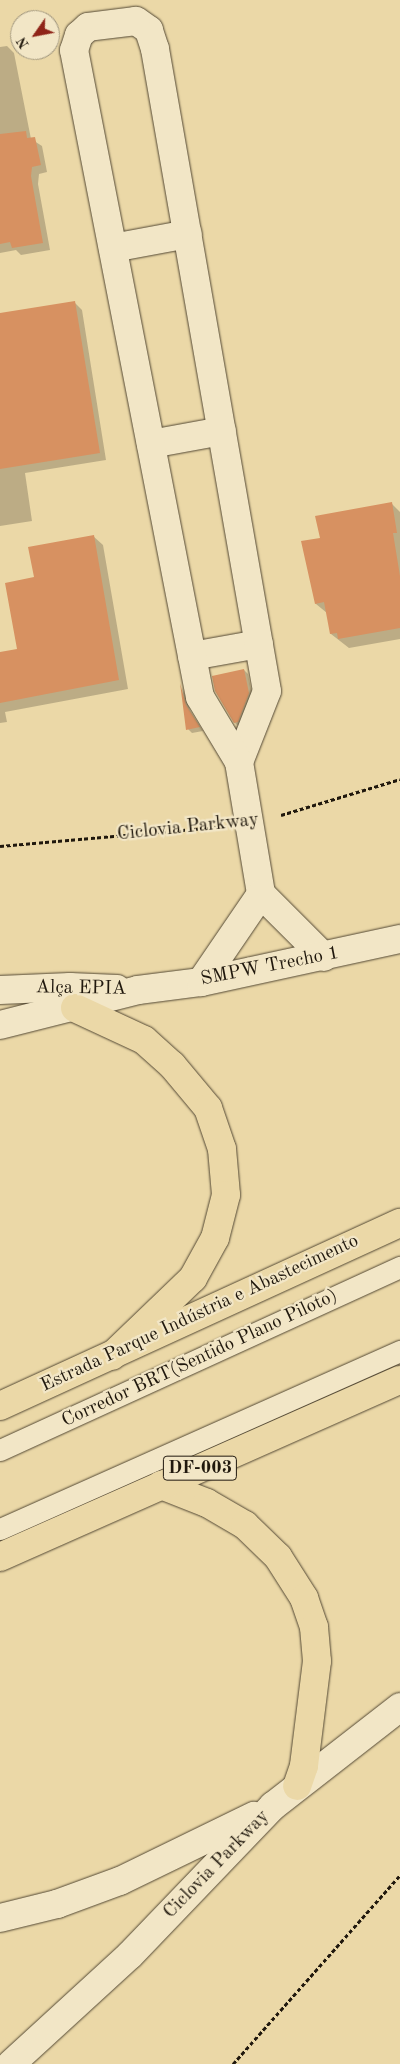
<!DOCTYPE html>
<html>
<head>
<meta charset="utf-8">
<style>
  body { margin:0 }
  #map { position:relative; width:400px; height:2064px; overflow:hidden; background:#ebd8a7; font-family:"Old Standard TT",serif }
  div>[style] { position:absolute }
  [style*='--x'] { left:calc(var(--x)*1px); top:calc(var(--y)*1px); width:calc(var(--w)*1px); rotate:calc(var(--a)*1deg) }
  .shadow>* { inset:0; background:#0003 }
  .building>* { inset:0; background:#d79161 }
  .path>* { height:3px; margin-top:-1.5px; transform-origin:0; background:repeating-linear-gradient(90deg,#20180d 0 4px,transparent 0 6.5px) }
  .roads { filter:drop-shadow(0 0 1px #534834) drop-shadow(0 0 1px #534834) }
  .service>* { height:21px; margin:-10.5px; padding:0 10.5px; transform-origin:10.5px; border-radius:10.5px; background:#f2e6c6 }
  .minor>* { height:28px; margin:-14px; padding:0 14px; transform-origin:14px; border-radius:14px; background:#f2e6c6 }
  .tertiary>* { height:28px; margin:-14px; padding:0 14px; transform-origin:14px; border-radius:14px; background:#f2e6c6 }
  .trunk>* { height:28px; margin:-14px; padding:0 14px; transform-origin:14px; border-radius:14px; background:#ebd8a7 }
  span { translate:-50% -50%; white-space:nowrap; text-align:center; line-height:1.15; -webkit-text-stroke:4.5px #f2e6c6; paint-order:stroke }
  .shield-label span { padding:1px 4px; background:#f2e6c6; border:1px solid; border-radius:4px; -webkit-text-stroke-width:0 }
  .shield-label { font-size:18px; color:#20180d; font-weight:700 }
  .street-label { font-size:19px; color:#20180d }
  .north { position:absolute; left:10px; top:10px; width:50px; height:50px; box-sizing:border-box; background:#f2e6c6; border:1px solid #9e947c; border-radius:50%; rotate:237deg; font-size:14px; font-weight:700; line-height:20px; text-align:center; color:#20180d }
  .north::after { content:''; display:block; margin:auto; width:18px; height:22px; background:#8f2418; clip-path:polygon(50% 0,100% 100%,50% 72%,0 100%) }
</style>
</head>
<body>
<div id="map">
  <div class="shadow">
    <div style="clip-path:polygon(7px 46px,14px 53px,31px 139px,42px 146px,47px 172px,39px 174px,38px 184px,50px 250px,21px 255px,16px 250px,0 253px,0 47px)"></div>
    <div style="clip-path:polygon(74px 302px,82px 310px,106px 460px,25px 473px,32px 521px,0 526px,0 314px)"></div>
    <div style="clip-path:polygon(392px 504px,400px 512px,400px 639px,349px 648px,331px 634px,327px 613px,316px 604px,302px 542px,321px 539px)"></div>
    <div style="clip-path:polygon(93px 536px,103px 545px,128px 689px,5px 712px,7px 722px,0 723px,0 654px,19px 650px,35px 578px)"></div>
    <div style="clip-path:polygon(244px 670px,248px 674px,253px 698px,239px 727px,235px 723px)"></div>
    <div style="clip-path:polygon(182px 687px,190px 710px,203px 731px,192px 733px,188px 729px)"></div>
  </div>
  <div class="building">
    <div style="clip-path:polygon(26px 131px,27px 138px,35px 137px,41px 165px,32px 167px,31px 176px,43px 243px,12px 248px,10px 242px,0 244px,0 134px)"></div>
    <div style="clip-path:polygon(75px 301px,100px 453px,0 469px,0 313px)"></div>
    <div style="clip-path:polygon(392px 502px,397px 533px,393px 533px,400px 576px,400px 628px,338px 639px,337px 633px,330px 634px,324px 602px,315px 604px,301px 541px,320px 538px,315px 516px)"></div>
    <div style="clip-path:polygon(94px 535px,119px 680px,0 703px,0 652px,17px 649px,5px 583px,34px 577px,28px 547px)"></div>
    <div style="clip-path:polygon(244px 669px,249px 693px,238px 722px,234px 723px,215px 691px,212px 676px)"></div>
    <div style="clip-path:polygon(180px 683px,186px 705px,200px 727px,186px 730px)"></div>
  </div>
  <div class="path">
    <div style="--x:281;--y:815;--w:124;--a:-16.8"></div>
    <div style="--x:0;--y:846;--w:217;--a:-5"></div>
    <div style="--x:233;--y:2064;--w:252;--a:-48.5"></div>
  </div>
  <div class="roads">
    <div class="service">
      <div style="--x:0;--y:1450;--w:440;--a:-24.6"></div>
      <div style="--x:0;--y:1529;--w:438;--a:-24"></div>
    </div>
    <div class="minor">
      <div style="--x:113;--y:248;--w:76;--a:-10.6"></div>
      <div style="--x:151;--y:444;--w:72;--a:-10.4"></div>
      <div style="--x:192;--y:656;--w:68;--a:-10.2"></div>
      <div style="--x:239;--y:762;--w:76;--a:-68.5"></div>
      <div style="--x:267;--y:691;--w:652;--a:-99.9"></div>
      <div style="--x:155;--y:49;--w:20;--a:-108"></div>
      <div style="--x:149;--y:30;--w:16;--a:-145"></div>
      <div style="--x:136;--y:21;--w:48;--a:172.9"></div>
      <div style="--x:88;--y:27;--w:12;--a:138"></div>
      <div style="--x:79;--y:35;--w:16;--a:108"></div>
      <div style="--x:74;--y:50;--w:659;--a:78.98"></div>
      <div style="--x:200;--y:697;--w:76;--a:59"></div>
      <div style="--x:239;--y:762;--w:134;--a:80.5"></div>
      <div style="--x:261;--y:894;--w:89;--a:45"></div>
      <div style="--x:201;--y:982;--w:107;--a:-55.7"></div>
    </div>
    <div class="tertiary">
      <div style="--x:0;--y:990;--w:70;--a:-2.5"></div>
      <div style="--x:70;--y:987;--w:47;--a:2.4"></div>
      <div style="--x:0;--y:1025;--w:142;--a:-14.2"></div>
      <div style="--x:138;--y:990;--w:64;--a:-7.2"></div>
      <div style="--x:201;--y:982;--w:204;--a:-12.2"></div>
      <div style="--x:0;--y:1918;--w:59;--a:-13.8"></div>
      <div style="--x:57;--y:1904;--w:67;--a:-20.1"></div>
      <div style="--x:120;--y:1881;--w:149;--a:-25.9"></div>
      <div style="--x:11;--y:2064;--w:161;--a:-42.5"></div>
      <div style="--x:130;--y:1955;--w:207;--a:-46.2"></div>
      <div style="--x:273;--y:1806;--w:161;--a:-37.9"></div>
    </div>
    <div class="trunk">
      <div style="--x:75;--y:1008;--w:76;--a:24.9"></div>
      <div style="--x:144;--y:1040;--w:38;--a:42"></div>
      <div style="--x:172;--y:1065;--w:56;--a:50.1"></div>
      <div style="--x:208;--y:1108;--w:43;--a:71.1"></div>
      <div style="--x:222;--y:1149;--w:46;--a:85"></div>
      <div style="--x:226;--y:1195;--w:44;--a:104.3"></div>
      <div style="--x:215;--y:1238;--w:46;--a:118.8"></div>
      <div style="--x:193;--y:1278;--w:112;--a:136.1"></div>
      <div style="--x:0;--y:1406;--w:440;--a:-24.6"></div>
      <div style="--x:161;--y:1485;--w:49;--a:21.4"></div>
      <div style="--x:207;--y:1503;--w:44;--a:30.1"></div>
      <div style="--x:245;--y:1525;--w:46;--a:44.1"></div>
      <div style="--x:278;--y:1557;--w:49;--a:57.6"></div>
      <div style="--x:304;--y:1598;--w:31;--a:71"></div>
      <div style="--x:314;--y:1627;--w:34;--a:85"></div>
      <div style="--x:317;--y:1661;--w:106;--a:97.1"></div>
      <div style="--x:304;--y:1766;--w:21;--a:109"></div>
      <div style="--x:0;--y:1557;--w:437;--a:-23.9"></div>
    </div>
  </div>
  <div class="shield-label">
    <span style="left:200px;top:1468px">DF-003</span>
  </div>
  <div class="street-label">
    <span style="left:188px;top:828px;rotate:-6deg">Ciclovia Parkway</span>
    <span style="left:270px;top:967px;rotate:-11deg">SMPW Trecho 1</span>
    <span style="left:81px;top:989px;rotate:1deg">Alça EPIA</span>
    <span style="left:200px;top:1314px;rotate:-25deg">Estrada Parque Indústria e Abastecimento</span>
    <span style="left:200px;top:1359px;rotate:-25deg">Corredor BRT(Sentido Plano Piloto)</span>
    <span style="left:217px;top:1865px;rotate:-46deg">Ciclovia Parkway</span>
  </div>
  <div class="north">N</div>
</div>
</body>
</html>
